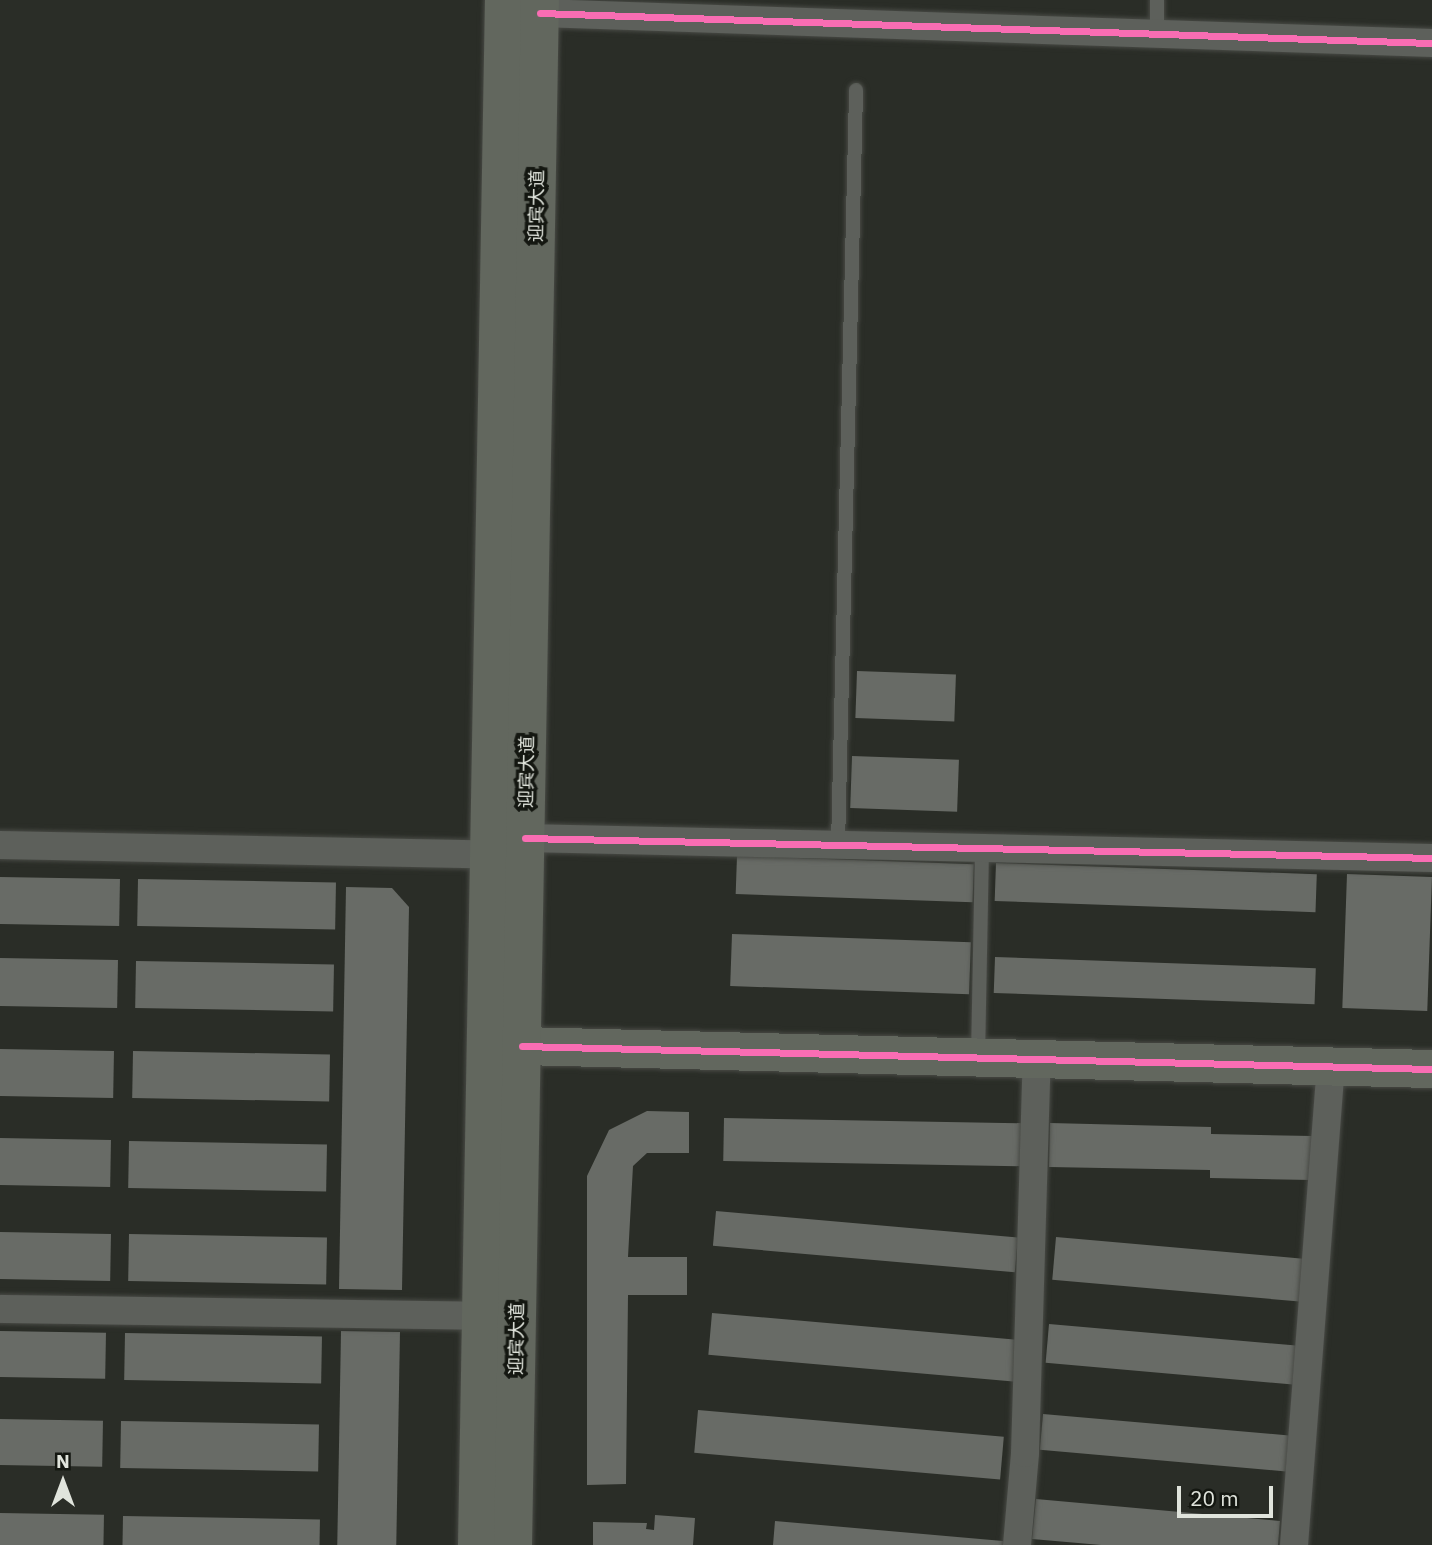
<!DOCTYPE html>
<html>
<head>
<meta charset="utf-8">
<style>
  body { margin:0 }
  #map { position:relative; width:1432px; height:1545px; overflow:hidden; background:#2a2d27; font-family:"IBM Plex Sans","Noto Sans SC",sans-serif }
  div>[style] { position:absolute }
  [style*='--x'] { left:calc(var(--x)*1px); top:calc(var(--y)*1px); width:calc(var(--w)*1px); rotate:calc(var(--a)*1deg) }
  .building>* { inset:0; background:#686b66; transform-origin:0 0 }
  .roads { filter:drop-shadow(0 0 2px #484a45) drop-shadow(0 0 2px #484a45) }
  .lane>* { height:14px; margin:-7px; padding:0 7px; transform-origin:7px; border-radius:7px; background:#5d605b }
  .street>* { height:28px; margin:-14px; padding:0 14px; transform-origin:14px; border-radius:14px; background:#5d605b }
  .secondary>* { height:38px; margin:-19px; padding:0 19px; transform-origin:19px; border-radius:19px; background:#62675e }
  .cycleway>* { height:7px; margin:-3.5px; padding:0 3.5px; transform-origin:3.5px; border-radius:3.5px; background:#f96db3 }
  span { translate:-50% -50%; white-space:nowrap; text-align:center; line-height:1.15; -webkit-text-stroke:7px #141711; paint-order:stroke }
  .street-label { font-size:18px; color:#e0e4dc }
  .north { position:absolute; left:28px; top:1447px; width:70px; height:70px; -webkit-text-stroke:5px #141711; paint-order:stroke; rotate:0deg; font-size:19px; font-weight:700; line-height:28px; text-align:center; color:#e0e4dc }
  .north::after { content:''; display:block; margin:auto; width:24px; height:32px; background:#e0e4dc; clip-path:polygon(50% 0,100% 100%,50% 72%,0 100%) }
  .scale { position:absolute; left:1177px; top:1486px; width:96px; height:32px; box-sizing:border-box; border:4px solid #e0e4dc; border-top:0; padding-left:9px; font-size:21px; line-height:24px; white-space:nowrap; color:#e0e4dc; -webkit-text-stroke:5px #141711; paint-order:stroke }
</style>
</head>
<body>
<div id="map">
  <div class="building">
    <div style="left:857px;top:671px;width:99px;height:47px;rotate:2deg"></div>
    <div style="left:852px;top:756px;width:107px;height:52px;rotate:2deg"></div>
    <div style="left:737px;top:856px;width:237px;height:38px;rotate:2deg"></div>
    <div style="left:996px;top:863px;width:321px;height:38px;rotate:2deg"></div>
    <div style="left:1347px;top:874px;width:85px;height:134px;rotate:2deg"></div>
    <div style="left:0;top:877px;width:120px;height:47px;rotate:1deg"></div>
    <div style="left:138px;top:879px;width:198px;height:47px;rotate:1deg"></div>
    <div style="clip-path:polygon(346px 887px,392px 888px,409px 907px,402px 1290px,339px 1289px)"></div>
    <div style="left:732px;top:934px;width:239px;height:52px;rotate:2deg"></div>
    <div style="left:995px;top:957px;width:321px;height:36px;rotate:2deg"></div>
    <div style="left:0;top:958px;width:118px;height:48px;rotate:1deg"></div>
    <div style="left:136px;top:961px;width:198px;height:47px;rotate:1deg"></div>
    <div style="left:0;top:1049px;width:114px;height:47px;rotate:1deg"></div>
    <div style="left:133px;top:1051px;width:197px;height:47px;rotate:1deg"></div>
    <div style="clip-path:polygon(647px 1111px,689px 1112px,689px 1153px,647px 1153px,633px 1166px,628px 1257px,687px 1257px,687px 1295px,628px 1295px,626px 1484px,587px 1485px,587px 1176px,609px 1130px)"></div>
    <div style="left:724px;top:1118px;width:302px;height:43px;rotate:1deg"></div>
    <div style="clip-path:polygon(1050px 1123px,1211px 1127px,1211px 1134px,1312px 1136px,1311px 1180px,1210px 1178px,1210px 1170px,1049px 1167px)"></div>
    <div style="left:0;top:1138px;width:111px;height:47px;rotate:1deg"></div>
    <div style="left:129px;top:1141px;width:198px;height:47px;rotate:1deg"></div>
    <div style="left:716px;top:1211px;width:303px;height:35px;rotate:5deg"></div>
    <div style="left:0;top:1232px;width:111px;height:47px;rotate:1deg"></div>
    <div style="left:129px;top:1234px;width:198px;height:47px;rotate:1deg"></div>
    <div style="left:1056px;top:1237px;width:251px;height:43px;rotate:5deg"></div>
    <div style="left:712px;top:1313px;width:306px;height:42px;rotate:5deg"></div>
    <div style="left:1049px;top:1324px;width:248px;height:39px;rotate:5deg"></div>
    <div style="left:0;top:1331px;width:106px;height:46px;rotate:1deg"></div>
    <div style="left:341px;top:1331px;width:59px;height:214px;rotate:1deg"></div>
    <div style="left:125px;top:1333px;width:197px;height:47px;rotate:1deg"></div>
    <div style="left:698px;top:1410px;width:307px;height:43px;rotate:5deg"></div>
    <div style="left:1043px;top:1414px;width:247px;height:36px;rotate:5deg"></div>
    <div style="left:0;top:1419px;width:103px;height:46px;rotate:1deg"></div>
    <div style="left:121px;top:1421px;width:198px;height:47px;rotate:1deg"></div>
    <div style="clip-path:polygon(1036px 1499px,1280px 1521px,1278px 1545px,1101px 1545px,1032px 1539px)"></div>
    <div style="left:0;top:1513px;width:104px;height:32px;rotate:1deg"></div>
    <div style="clip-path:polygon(655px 1515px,695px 1518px,693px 1545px,593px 1545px,593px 1522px,647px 1523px,646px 1529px,654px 1530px)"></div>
    <div style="left:123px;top:1516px;width:197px;height:29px;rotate:1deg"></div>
    <div style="clip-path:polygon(775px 1521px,1003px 1541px,1003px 1545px,773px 1545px)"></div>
  </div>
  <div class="roads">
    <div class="lane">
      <div style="--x:1157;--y:0;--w:34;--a:90"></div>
      <div style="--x:838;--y:845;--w:755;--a:-88.63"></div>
      <div style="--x:978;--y:1057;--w:209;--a:-88.9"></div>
    </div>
    <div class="street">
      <div style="--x:540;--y:13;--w:893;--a:1.93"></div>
      <div style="--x:525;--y:838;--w:907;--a:1.26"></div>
      <div style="--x:0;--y:845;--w:489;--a:1.1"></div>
      <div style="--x:0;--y:1309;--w:482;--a:0.8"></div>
      <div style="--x:1017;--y:1545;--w:92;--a:-85"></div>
      <div style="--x:1025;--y:1453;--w:394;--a:-88.3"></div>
      <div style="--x:1294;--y:1545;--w:480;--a:-85.6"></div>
    </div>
    <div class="secondary">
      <div style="--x:522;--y:1046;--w:910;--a:1.45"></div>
      <div style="--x:477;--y:1545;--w:1545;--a:-89"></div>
      <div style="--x:513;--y:1545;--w:1545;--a:-89"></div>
    </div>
  </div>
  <div class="cycleway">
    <div style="--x:540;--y:13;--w:893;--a:1.93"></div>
    <div style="--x:525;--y:838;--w:907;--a:1.26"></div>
    <div style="--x:522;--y:1046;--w:910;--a:1.45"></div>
  </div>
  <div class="street-label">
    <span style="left:537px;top:206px;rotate:-89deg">迎宾大道</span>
    <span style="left:527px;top:772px;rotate:-89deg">迎宾大道</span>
    <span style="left:517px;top:1339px;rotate:-89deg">迎宾大道</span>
  </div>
  <div class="north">N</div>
  <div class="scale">20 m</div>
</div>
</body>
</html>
